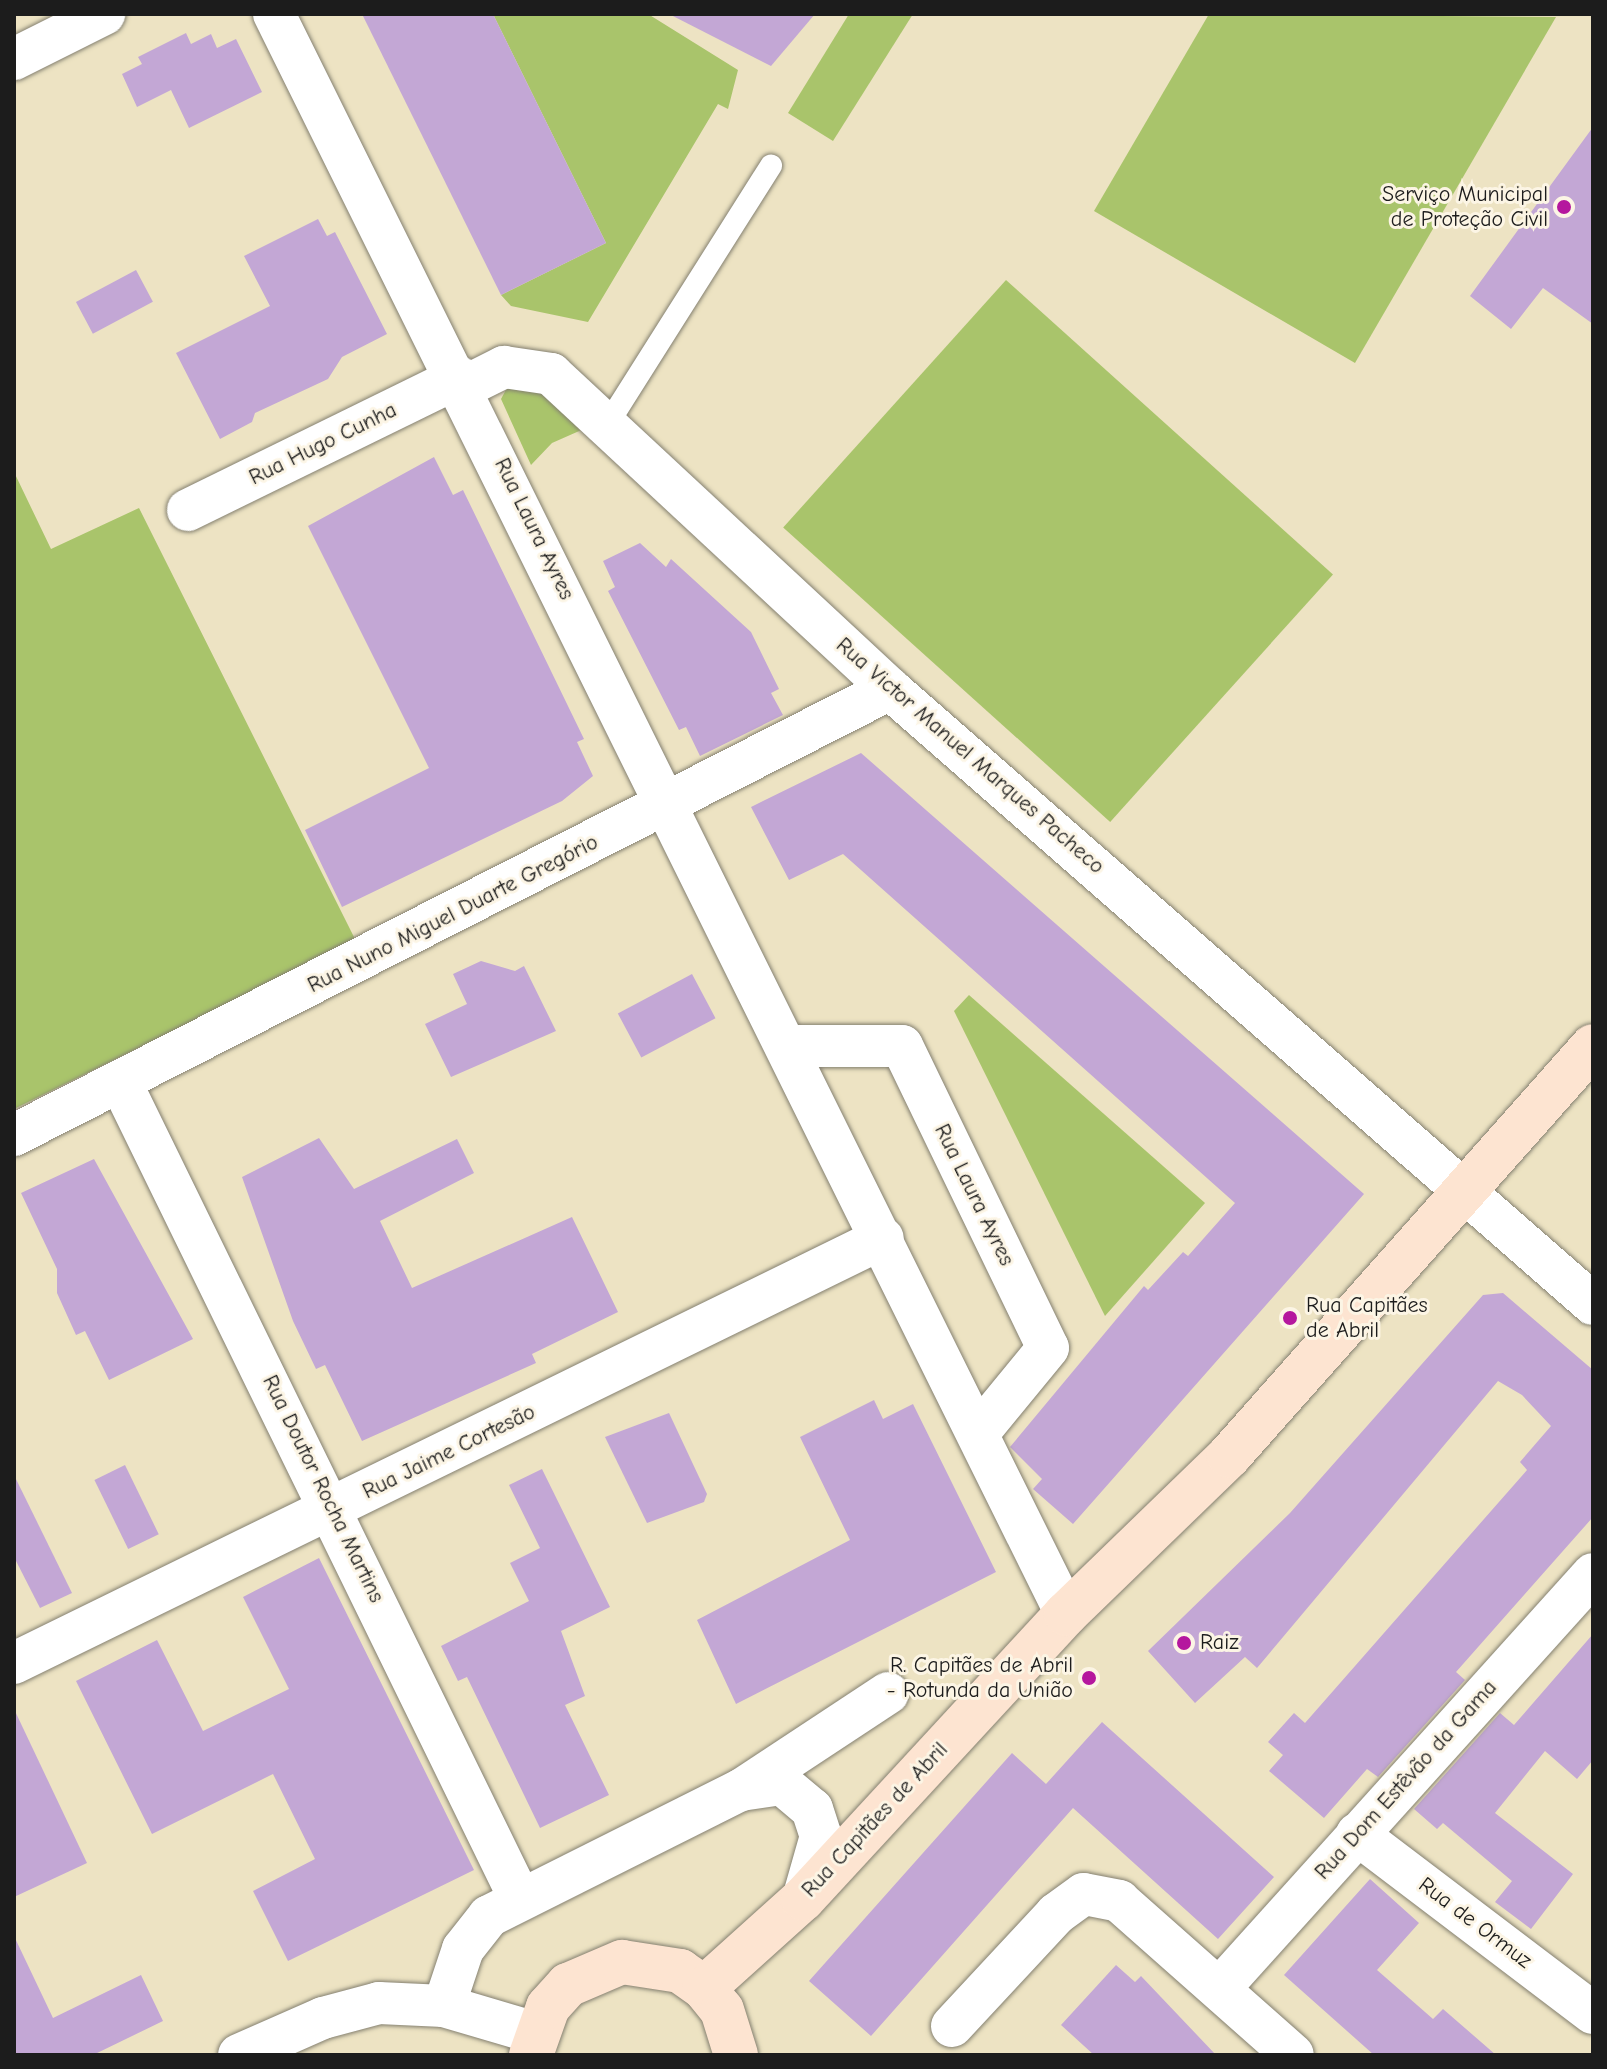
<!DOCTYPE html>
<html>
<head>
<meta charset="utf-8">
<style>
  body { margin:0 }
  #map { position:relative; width:1607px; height:2069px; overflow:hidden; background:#ede3c3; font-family:"Comic Neue",sans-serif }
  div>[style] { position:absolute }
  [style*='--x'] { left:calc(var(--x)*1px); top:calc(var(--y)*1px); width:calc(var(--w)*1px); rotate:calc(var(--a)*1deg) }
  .green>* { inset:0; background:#a9c46b; transform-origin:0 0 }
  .building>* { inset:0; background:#c3a7d5; transform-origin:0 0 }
  .roads { filter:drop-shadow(0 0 2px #848070) drop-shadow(0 0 2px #848070) }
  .service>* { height:22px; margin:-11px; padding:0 11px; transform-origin:11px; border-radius:11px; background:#fff }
  .minor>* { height:42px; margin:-21px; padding:0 21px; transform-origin:21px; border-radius:21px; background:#fff }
  .secondary>* { height:44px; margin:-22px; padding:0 22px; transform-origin:22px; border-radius:22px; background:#fde4d1 }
  .dots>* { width:22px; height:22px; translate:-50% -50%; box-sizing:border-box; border:4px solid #fcf5e5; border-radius:50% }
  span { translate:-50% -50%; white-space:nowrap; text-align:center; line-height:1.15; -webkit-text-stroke:6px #fcf5e5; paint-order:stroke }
  .poi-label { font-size:22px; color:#1c1c1c }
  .right { translate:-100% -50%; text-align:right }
  .left { translate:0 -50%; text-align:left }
  .street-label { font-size:22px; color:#1c1c1c }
  .frame { position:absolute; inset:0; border:16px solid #1c1c1c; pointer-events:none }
</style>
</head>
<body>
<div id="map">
  <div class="green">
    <div style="clip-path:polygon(493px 14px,648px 14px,738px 70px,728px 109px,718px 104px,588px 322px,511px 306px,501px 295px,606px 243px)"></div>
    <div style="clip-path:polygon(849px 14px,913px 14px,833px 141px,788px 113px)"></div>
    <div style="clip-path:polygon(1209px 14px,1556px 17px,1355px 363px,1094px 211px)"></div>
    <div style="left:1006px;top:280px;width:440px;height:333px;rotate:42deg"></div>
    <div style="clip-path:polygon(532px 385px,586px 428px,552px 443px,531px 465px,501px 399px,508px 386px)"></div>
    <div style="clip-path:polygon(14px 472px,51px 549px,139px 508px,356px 941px,14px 1109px)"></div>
    <div style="clip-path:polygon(969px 995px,1205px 1203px,1105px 1316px,954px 1011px)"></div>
  </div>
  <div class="building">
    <div style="clip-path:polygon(362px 14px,493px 14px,606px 243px,501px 295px)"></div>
    <div style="clip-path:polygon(669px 14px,815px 14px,771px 66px)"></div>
    <div style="clip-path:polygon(186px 33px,191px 44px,211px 34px,217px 48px,236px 39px,262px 92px,189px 128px,171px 90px,137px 107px,122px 74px,142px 64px,138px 57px)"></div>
    <div style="clip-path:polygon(1593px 127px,1593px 324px,1543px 288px,1511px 329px,1470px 296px)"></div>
    <div style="clip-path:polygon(318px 219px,327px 236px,335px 232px,387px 334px,342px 357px,328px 379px,255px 413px,252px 422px,220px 439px,176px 353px,270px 306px,244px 256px)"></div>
    <div style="left:136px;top:270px;width:36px;height:68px;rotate:62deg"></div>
    <div style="clip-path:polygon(434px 457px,453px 495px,463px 490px,584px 739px,577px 742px,593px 776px,562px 801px,342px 907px,305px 830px,429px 768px,308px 526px)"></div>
    <div style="clip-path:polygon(640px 543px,666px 567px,671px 559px,751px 632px,779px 689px,771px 693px,783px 715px,700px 756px,686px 727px,679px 730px,608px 591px,615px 587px,603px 561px)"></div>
    <div style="clip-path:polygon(861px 753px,1364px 1194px,1073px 1524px,1033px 1489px,1042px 1479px,1010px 1447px,1144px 1286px,1148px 1290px,1183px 1252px,1188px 1256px,1235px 1203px,843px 854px,789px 880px,751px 807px)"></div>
    <div style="clip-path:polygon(481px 961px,515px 971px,524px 966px,556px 1031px,451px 1077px,425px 1024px,467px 1004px,453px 974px)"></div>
    <div style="left:692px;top:974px;width:50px;height:84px;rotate:62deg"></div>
    <div style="clip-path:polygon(319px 1138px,354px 1189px,457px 1139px,474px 1173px,380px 1221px,412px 1288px,572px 1217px,618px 1312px,532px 1354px,536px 1363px,362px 1441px,325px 1365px,316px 1369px,293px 1321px,242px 1177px)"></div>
    <div style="clip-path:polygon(94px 1159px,193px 1339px,109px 1380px,85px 1331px,76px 1335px,57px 1293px,57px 1269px,21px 1193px)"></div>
    <div style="clip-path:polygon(1503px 1293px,1593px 1370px,1593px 1517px,1456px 1672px,1465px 1680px,1378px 1777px,1367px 1769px,1324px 1818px,1269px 1771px,1283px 1755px,1268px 1742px,1294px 1713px,1305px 1723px,1527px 1470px,1520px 1462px,1551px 1426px,1522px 1395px,1498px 1381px,1257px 1668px,1245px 1657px,1195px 1703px,1148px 1651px,1290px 1513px,1483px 1295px)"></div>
    <div style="clip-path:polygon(874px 1400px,883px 1419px,913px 1404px,996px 1572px,736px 1704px,697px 1620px,850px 1540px,800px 1437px)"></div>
    <div style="clip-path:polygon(669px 1413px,707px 1494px,704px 1502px,647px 1523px,605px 1437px)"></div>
    <div style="left:125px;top:1465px;width:77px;height:34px;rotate:64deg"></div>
    <div style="clip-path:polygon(542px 1469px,610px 1607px,561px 1631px,585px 1696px,565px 1705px,609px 1795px,540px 1828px,467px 1677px,458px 1681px,441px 1646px,529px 1601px,510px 1563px,540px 1548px,509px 1485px)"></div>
    <div style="clip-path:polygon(14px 1475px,72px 1593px,40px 1608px,14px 1557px)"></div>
    <div style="clip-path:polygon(319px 1558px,474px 1870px,288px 1961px,253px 1891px,315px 1859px,273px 1774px,152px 1834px,76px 1681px,157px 1640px,203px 1731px,289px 1689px,243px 1597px)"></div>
    <div style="clip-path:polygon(1593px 1634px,1593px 1760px,1577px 1779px,1545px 1751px,1495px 1813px,1573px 1874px,1531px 1929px,1495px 1902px,1512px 1881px,1443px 1823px,1437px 1829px,1414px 1809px,1500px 1713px,1514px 1725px)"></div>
    <div style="clip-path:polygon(14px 1709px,87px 1863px,14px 1897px)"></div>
    <div style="clip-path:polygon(1102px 1722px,1274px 1877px,1218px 1939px,1073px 1808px,871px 2036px,809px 1981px,1012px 1753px,1046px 1784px)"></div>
    <div style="clip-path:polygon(1370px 1879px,1419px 1923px,1377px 1970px,1433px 2019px,1443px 2009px,1496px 2055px,1374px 2055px,1284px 1975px)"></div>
    <div style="clip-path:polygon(14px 1936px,53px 2018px,141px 1975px,163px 2021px,93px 2055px,14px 2055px)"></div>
    <div style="clip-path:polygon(1116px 1965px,1135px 1982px,1141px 1976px,1216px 2055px,1094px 2055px,1061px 2025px)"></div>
  </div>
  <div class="roads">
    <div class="service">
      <div style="--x:607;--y:425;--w:307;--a:-57.7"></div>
    </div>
    <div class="minor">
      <div style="--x:274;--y:14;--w:1785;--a:63.66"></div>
      <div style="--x:14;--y:59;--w:101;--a:-26.6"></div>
      <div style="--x:464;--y:387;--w:45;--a:-26.6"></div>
      <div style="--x:504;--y:367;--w:48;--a:8.5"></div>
      <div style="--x:551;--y:374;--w:463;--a:42.9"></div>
      <div style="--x:890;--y:689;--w:934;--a:41.18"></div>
      <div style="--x:188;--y:510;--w:302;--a:-26.1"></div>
      <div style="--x:789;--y:1046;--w:113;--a:0"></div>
      <div style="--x:902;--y:1046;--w:335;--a:64.2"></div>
      <div style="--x:1048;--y:1348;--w:109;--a:129.4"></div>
      <div style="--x:120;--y:1081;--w:911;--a:63.94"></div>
      <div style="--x:14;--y:1135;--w:983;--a:-26.98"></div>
      <div style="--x:14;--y:1663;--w:967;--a:-26.06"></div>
      <div style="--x:741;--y:1790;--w:41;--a:-8.3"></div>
      <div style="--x:782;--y:1784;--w:39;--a:40"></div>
      <div style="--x:812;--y:1809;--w:28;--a:72"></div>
      <div style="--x:821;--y:1836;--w:66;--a:105.9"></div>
      <div style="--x:1357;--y:1834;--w:296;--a:37.2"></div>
      <div style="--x:1220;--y:1988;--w:557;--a:-47.98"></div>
      <div style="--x:444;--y:2006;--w:60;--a:-71.6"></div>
      <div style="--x:463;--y:1949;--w:42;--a:-51.8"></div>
      <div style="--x:489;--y:1916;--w:282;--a:-26.6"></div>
      <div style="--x:741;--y:1790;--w:176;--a:-33.4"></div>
      <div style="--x:952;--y:2026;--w:153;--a:-47.1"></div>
      <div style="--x:1056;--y:1914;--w:34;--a:-36"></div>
      <div style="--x:1084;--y:1894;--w:36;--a:11"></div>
      <div style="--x:1119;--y:1901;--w:232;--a:41.5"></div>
      <div style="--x:239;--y:2055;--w:92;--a:-23.8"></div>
      <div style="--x:323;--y:2018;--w:58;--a:-15"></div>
      <div style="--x:379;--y:2003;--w:65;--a:2.6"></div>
      <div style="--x:444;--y:2006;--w:95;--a:16.5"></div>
    </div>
    <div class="secondary">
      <div style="--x:704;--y:1988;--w:133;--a:-42"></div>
      <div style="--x:803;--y:1899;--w:388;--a:-47.3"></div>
      <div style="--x:1066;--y:1614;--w:227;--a:-44.1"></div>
      <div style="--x:1229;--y:1456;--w:548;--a:-48.4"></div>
      <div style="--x:531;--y:2055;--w:51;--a:-70.5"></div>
      <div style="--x:548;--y:2007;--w:30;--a:-48"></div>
      <div style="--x:568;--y:1985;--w:59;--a:-23.1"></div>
      <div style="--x:622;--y:1962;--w:59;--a:8.8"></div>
      <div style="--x:680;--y:1971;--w:29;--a:35"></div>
      <div style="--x:704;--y:1988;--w:28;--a:51"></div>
      <div style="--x:722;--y:2010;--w:47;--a:72.7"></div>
    </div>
  </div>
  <div class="dots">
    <div style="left:1564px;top:207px;background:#b5179e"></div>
    <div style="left:1290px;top:1318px;background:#b5179e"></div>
    <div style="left:1184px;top:1643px;background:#b5179e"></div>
    <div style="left:1089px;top:1678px;background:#b5179e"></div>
  </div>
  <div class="poi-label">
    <span class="right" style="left:1548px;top:207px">Serviço Municipal<br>de Proteção Civil</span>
    <span class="left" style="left:1306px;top:1318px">Rua Capitães<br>de Abril</span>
    <span class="left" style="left:1200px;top:1643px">Raiz</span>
    <span class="right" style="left:1073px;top:1678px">R. Capitães de Abril<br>- Rotunda da União</span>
  </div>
  <div class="street-label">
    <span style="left:323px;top:444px;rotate:-26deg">Rua Hugo Cunha</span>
    <span style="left:534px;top:529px;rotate:64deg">Rua Laura Ayres</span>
    <span style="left:970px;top:756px;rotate:41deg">Rua Victor Manuel Marques Pacheco</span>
    <span style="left:453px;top:914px;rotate:-27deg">Rua Nuno Miguel Duarte Gregório</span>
    <span style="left:974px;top:1195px;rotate:64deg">Rua Laura Ayres</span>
    <span style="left:449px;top:1452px;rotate:-26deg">Rua Jaime Cortesão</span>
    <span style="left:323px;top:1489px;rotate:64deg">Rua Doutor Rocha Martins</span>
    <span style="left:1406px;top:1780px;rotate:-48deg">Rua Dom Estêvão da Gama</span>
    <span style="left:875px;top:1820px;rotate:-47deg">Rua Capitães de Abril</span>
    <span style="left:1475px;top:1923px;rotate:37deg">Rua de Ormuz</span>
  </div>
  <div class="frame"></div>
</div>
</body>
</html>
